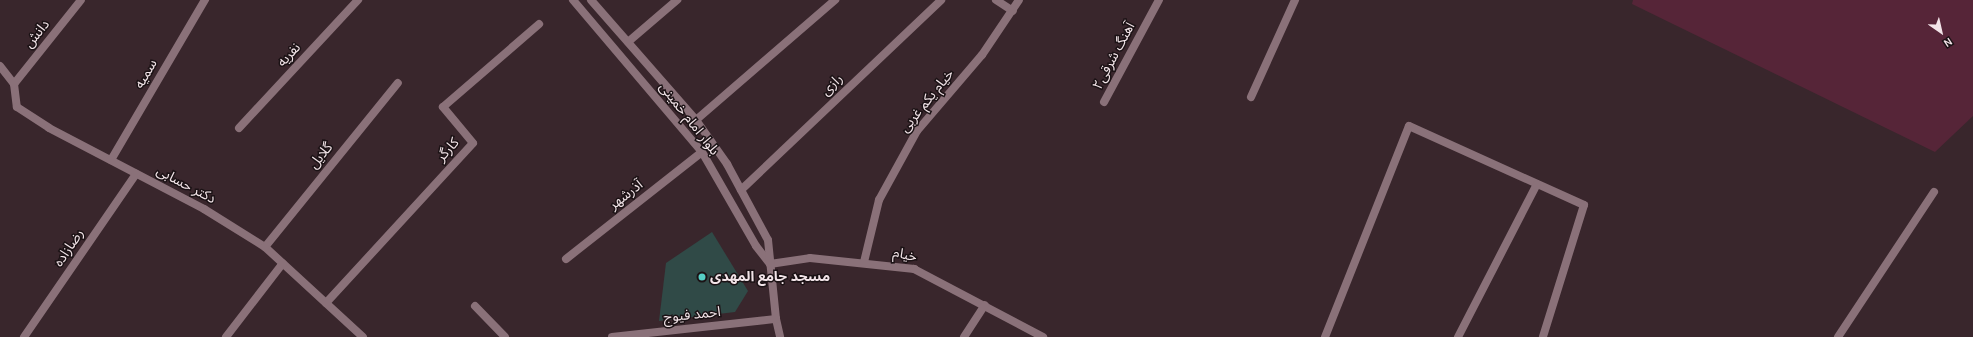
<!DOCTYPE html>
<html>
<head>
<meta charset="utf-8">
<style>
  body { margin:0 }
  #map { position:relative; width:1973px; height:337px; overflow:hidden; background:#39262c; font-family:Karla,"Noto Sans Arabic",sans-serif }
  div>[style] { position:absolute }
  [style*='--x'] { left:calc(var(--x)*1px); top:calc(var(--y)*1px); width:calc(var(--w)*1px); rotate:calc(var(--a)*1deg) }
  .green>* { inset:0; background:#562538 }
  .building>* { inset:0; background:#304a47 }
  .minor>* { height:8px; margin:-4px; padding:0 4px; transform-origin:4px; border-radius:4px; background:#8a7179 }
  .tertiary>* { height:8px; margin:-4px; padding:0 4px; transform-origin:4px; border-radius:4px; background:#8a7179 }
  .dots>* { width:11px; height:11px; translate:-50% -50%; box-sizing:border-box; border:2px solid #1b1215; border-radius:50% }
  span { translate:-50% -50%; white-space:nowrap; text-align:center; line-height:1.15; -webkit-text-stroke:3px #1b1215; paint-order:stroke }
  .street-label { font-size:14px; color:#f2e4e8 }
  .poi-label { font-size:14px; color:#f2e4e8; font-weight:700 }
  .left { translate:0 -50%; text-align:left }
  .north { position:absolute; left:1921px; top:12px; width:40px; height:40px; -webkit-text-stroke:3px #1b1215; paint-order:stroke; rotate:146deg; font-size:11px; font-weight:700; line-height:16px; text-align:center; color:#f2e4e8 }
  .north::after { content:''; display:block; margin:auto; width:14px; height:18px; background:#f2e4e8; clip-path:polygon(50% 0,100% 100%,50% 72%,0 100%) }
</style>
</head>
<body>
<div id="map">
  <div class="green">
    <div style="clip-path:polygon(1633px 0,1973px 0,1973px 116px,1935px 152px,1632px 4px)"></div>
  </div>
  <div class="building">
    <div style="clip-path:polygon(712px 232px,748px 291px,735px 312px,659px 321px,666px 263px)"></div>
  </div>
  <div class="minor">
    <div style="--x:996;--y:0;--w:20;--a:33"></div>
    <div style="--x:628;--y:42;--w:65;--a:-40.6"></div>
    <div style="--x:0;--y:66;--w:23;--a:52"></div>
    <div style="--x:14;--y:84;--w:23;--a:83"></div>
    <div style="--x:17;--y:107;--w:38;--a:33"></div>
    <div style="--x:49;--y:128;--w:175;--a:27.6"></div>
    <div style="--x:204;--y:209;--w:72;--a:31.9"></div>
    <div style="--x:265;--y:247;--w:133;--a:42.6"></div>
    <div style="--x:14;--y:84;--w:107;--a:-51.4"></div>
    <div style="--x:1251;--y:97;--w:107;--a:-65.6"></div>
    <div style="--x:1104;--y:102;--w:116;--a:-61.7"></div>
    <div style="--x:696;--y:120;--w:184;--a:-40.8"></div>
    <div style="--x:239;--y:128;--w:175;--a:-47.1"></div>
    <div style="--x:111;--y:160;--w:186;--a:-59.6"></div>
    <div style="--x:741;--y:190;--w:276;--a:-43.5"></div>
    <div style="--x:265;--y:247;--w:211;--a:-51"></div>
    <div style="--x:566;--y:259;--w:173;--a:-38.2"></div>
    <div style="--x:864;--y:262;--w:64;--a:-76.4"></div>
    <div style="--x:879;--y:200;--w:79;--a:-61.2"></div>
    <div style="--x:917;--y:131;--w:100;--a:-49.5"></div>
    <div style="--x:982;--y:55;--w:66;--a:-56.1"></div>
    <div style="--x:770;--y:264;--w:40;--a:-8.5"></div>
    <div style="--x:810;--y:258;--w:105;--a:6"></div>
    <div style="--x:914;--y:269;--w:146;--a:27.8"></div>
    <div style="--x:326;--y:303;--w:217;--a:-47.4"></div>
    <div style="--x:473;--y:143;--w:47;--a:-129.8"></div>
    <div style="--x:443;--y:107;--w:127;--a:-40.8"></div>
    <div style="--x:475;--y:306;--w:43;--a:45.9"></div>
    <div style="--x:24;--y:337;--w:198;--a:-55.5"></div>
    <div style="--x:226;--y:337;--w:93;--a:-52.4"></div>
    <div style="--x:964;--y:337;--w:38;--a:-57"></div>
    <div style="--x:1325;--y:337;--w:227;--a:-68.3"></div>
    <div style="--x:1409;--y:126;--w:192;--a:24.3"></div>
    <div style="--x:1584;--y:205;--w:138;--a:107.3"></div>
    <div style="--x:1458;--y:337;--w:172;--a:-62.7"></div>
    <div style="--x:1838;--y:337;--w:174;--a:-56.5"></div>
  </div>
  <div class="tertiary">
    <div style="--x:573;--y:0;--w:199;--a:49.7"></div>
    <div style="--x:702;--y:152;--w:108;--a:60.1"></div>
    <div style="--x:756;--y:246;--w:23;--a:52"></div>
    <div style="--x:591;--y:0;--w:159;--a:48.8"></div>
    <div style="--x:696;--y:120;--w:54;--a:54.8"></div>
    <div style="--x:727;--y:164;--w:86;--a:61.7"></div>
    <div style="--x:768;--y:240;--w:79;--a:84.2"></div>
    <div style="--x:776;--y:319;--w:18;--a:77"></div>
    <div style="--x:612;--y:337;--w:165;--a:-6.3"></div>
  </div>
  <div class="dots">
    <div style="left:702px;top:277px;background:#56cec4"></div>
  </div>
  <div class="street-label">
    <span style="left:37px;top:34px;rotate:-51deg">دانش</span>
    <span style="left:289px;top:55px;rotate:-47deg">نفریه</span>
    <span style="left:1114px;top:56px;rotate:-62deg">آهنگ شرقی۲</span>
    <span style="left:146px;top:74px;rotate:-60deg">سمیه</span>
    <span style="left:832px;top:85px;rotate:-44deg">رازی</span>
    <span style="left:927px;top:101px;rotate:-51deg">خیام یکم غربی</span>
    <span style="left:689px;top:119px;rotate:52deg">بلوار امام خمینی</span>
    <span style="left:448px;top:150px;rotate:-48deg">کارگر</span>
    <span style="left:321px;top:156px;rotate:-51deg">گلایل</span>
    <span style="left:186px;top:185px;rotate:28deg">دکتر حسابی</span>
    <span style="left:626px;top:195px;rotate:-38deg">آذرشهر</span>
    <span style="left:69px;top:248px;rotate:-56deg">رضازاده</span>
    <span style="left:905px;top:255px;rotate:11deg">خیام</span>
    <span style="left:692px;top:315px;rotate:-6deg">احمد فیوج</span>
  </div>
  <div class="poi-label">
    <span class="left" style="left:710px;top:277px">مسجد جامع المهدی</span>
  </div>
  <div class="north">N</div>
</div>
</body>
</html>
